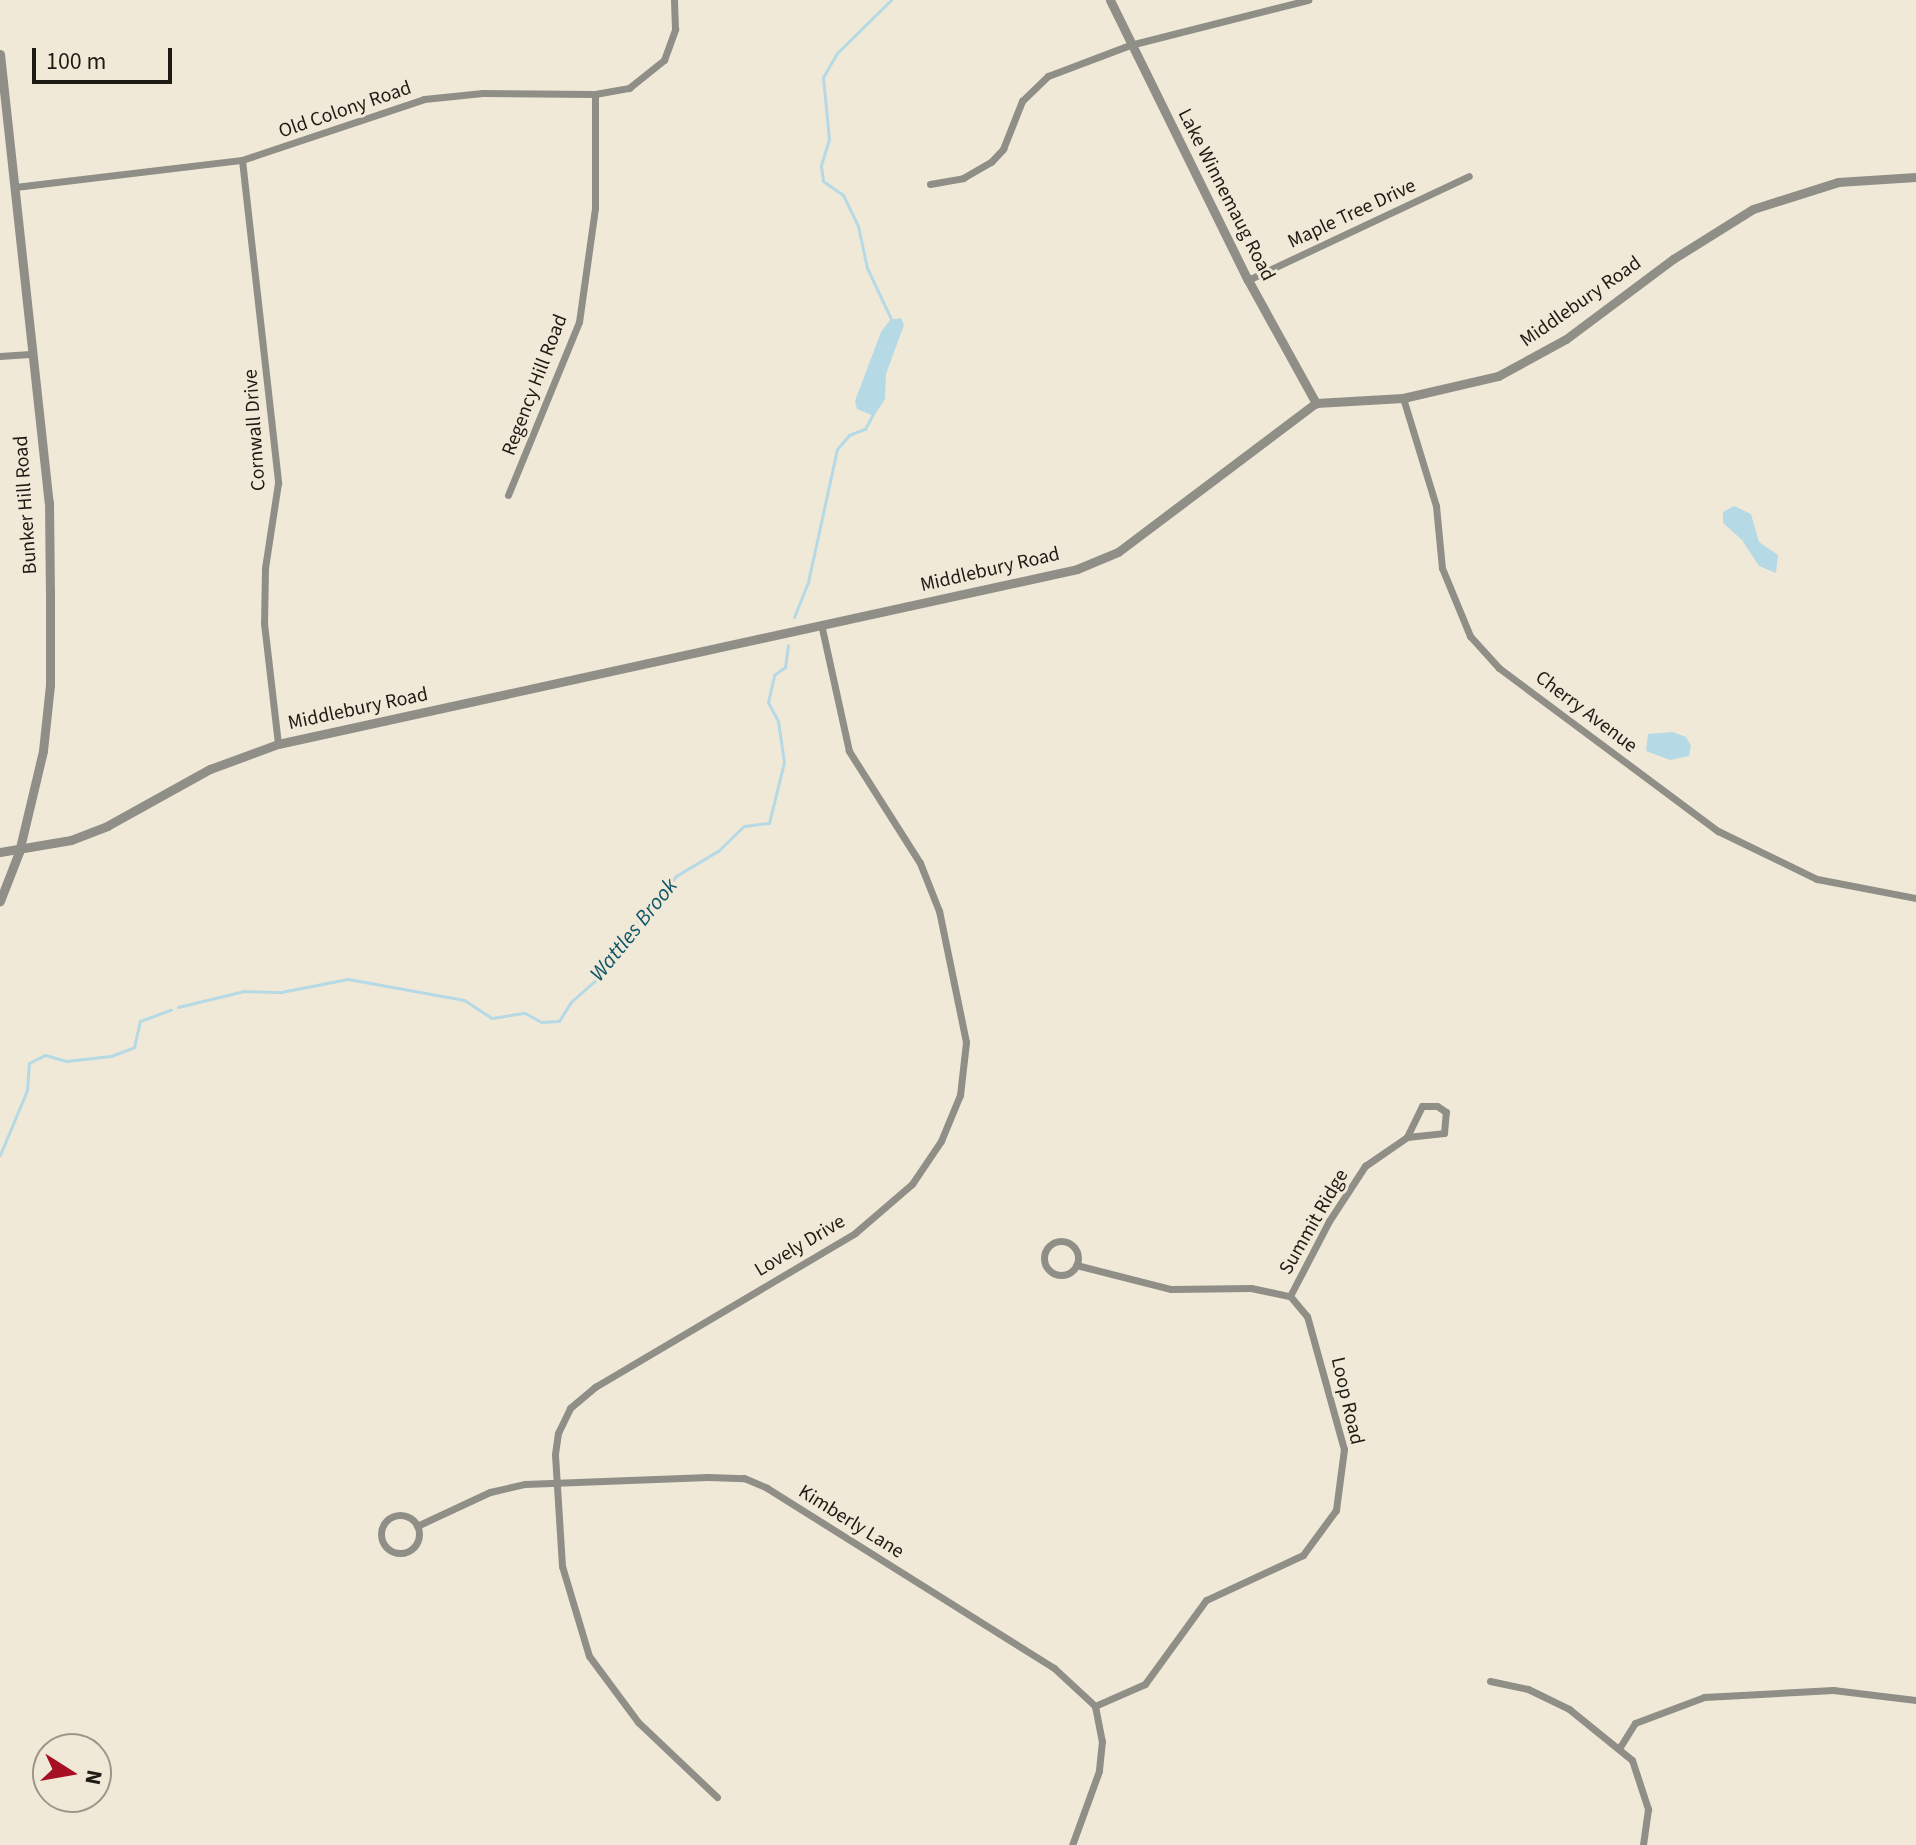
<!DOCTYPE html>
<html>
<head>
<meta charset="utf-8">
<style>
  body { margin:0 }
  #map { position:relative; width:1916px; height:1845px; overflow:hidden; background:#f1e9d8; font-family:"Source Sans 3",sans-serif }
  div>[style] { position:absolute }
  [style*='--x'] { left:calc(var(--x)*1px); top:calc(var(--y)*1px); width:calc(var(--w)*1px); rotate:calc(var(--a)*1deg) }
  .water>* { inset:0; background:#b5d9e5 }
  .stream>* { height:3px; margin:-1.5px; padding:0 1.5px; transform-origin:1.5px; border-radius:1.5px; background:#b5d9e5 }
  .minor>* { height:7px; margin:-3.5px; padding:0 3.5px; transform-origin:3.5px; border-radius:3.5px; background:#8f8f87 }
  .minor>.ring { margin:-3.5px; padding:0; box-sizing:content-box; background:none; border:7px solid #8f8f87; border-radius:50% }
  .tertiary>* { height:9px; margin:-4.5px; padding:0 4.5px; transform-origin:4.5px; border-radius:4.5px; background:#8f8f87 }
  span { translate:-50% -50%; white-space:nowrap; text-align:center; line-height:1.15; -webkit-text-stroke:6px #f1e9d8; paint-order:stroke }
  .street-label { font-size:20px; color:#1e1b15 }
  .water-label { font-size:22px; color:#0e5668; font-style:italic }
  .north { position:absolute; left:32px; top:1733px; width:80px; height:80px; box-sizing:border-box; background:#f1e9d8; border:2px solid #9d978a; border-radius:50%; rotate:101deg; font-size:22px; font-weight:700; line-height:32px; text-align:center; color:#1e1b15 }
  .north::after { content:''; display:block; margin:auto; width:28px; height:36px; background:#a70f24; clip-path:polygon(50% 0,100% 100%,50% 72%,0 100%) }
  .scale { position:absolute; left:32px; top:48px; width:140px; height:36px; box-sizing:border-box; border:4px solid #1e1b15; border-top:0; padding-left:10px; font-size:24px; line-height:28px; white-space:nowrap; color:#1e1b15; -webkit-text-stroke:6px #f1e9d8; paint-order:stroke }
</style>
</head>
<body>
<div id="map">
  <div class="water">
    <div style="clip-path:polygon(901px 318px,904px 325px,886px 374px,885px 399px,874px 416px,857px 409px,855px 401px,881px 332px,890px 320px)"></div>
    <div style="clip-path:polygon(1734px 506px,1751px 514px,1759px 542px,1778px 555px,1776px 573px,1759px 566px,1742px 540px,1723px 523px,1723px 512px)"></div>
    <div style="clip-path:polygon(1673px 732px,1686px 737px,1691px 746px,1689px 756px,1670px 760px,1646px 751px,1648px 734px)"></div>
  </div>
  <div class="stream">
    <div style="--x:891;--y:0;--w:76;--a:135.5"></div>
    <div style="--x:837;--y:53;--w:28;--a:120"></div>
    <div style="--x:823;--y:77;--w:62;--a:84.5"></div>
    <div style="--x:829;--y:139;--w:28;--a:107"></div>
    <div style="--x:821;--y:166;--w:15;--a:82"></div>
    <div style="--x:823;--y:181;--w:24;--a:35"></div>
    <div style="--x:843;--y:195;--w:34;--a:64"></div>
    <div style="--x:858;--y:226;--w:43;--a:77.9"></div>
    <div style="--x:867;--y:268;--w:61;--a:64.7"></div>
    <div style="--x:794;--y:617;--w:38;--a:-68"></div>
    <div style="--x:808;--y:582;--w:136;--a:-77.7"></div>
    <div style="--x:837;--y:449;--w:18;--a:-49"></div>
    <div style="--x:849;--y:435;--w:17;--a:-21"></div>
    <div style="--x:865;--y:429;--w:17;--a:-62"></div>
    <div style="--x:178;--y:1007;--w:68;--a:-13.6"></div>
    <div style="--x:244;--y:991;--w:37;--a:2"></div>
    <div style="--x:281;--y:992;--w:68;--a:-11"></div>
    <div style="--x:348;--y:979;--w:118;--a:10.3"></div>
    <div style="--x:464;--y:1000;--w:33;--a:33"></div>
    <div style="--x:492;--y:1018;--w:33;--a:-9"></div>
    <div style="--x:525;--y:1013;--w:18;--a:29"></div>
    <div style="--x:541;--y:1022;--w:18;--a:-3"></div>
    <div style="--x:559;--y:1021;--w:22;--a:-58"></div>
    <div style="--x:571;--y:1002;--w:52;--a:-41.9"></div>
    <div style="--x:610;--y:967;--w:31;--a:-68"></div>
    <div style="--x:622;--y:938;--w:82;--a:-48.9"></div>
    <div style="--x:676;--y:876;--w:49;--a:-30.8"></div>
    <div style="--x:718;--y:851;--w:36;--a:-44"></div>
    <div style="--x:744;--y:826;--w:25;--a:-7"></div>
    <div style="--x:769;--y:823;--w:63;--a:-76.2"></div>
    <div style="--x:784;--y:762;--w:41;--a:-98.3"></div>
    <div style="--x:778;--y:721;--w:21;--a:-118"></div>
    <div style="--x:768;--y:702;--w:28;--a:-77"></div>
    <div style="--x:774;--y:675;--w:14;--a:-36"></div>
    <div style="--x:785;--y:667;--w:22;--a:-82"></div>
    <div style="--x:0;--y:1155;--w:70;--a:-67.4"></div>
    <div style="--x:27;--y:1090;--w:27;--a:-86"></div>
    <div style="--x:29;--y:1063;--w:18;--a:-27"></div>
    <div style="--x:45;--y:1055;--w:22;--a:16"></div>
    <div style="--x:66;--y:1061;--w:45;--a:-6.3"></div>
    <div style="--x:111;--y:1056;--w:25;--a:-21"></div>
    <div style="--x:134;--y:1047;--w:27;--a:-77"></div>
    <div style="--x:140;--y:1021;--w:33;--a:-20"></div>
  </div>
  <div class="minor">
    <div style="--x:242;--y:160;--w:325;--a:83.6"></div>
    <div style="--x:278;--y:483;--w:86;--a:98.7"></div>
    <div style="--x:265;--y:568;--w:55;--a:91"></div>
    <div style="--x:264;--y:623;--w:122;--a:83.4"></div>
    <div style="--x:930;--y:184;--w:34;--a:-10"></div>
    <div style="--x:963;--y:178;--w:32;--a:-30"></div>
    <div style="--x:991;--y:162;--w:18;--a:-47"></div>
    <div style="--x:1003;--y:149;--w:52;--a:-68.4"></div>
    <div style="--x:1022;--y:101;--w:36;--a:-44"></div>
    <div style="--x:1048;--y:76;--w:88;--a:-20.7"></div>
    <div style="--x:1130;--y:45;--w:184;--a:-14.2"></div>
    <div style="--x:15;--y:187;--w:229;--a:-6.8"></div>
    <div style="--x:242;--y:160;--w:192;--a:-18.5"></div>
    <div style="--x:424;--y:99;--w:59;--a:-5.8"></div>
    <div style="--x:483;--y:93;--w:112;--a:0.5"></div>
    <div style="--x:595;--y:94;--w:35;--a:-10"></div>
    <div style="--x:629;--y:88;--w:45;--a:-38.7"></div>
    <div style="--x:664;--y:60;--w:33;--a:-70"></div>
    <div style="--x:675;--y:29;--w:29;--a:-92"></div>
    <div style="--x:1248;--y:280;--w:244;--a:-25.2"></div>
    <div style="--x:0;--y:356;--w:30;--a:-4"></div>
    <div style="--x:1403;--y:398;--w:113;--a:73"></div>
    <div style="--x:1436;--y:506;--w:62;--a:84.5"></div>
    <div style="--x:1442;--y:568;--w:74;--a:67.6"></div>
    <div style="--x:1470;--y:636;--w:43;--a:47.8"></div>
    <div style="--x:1499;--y:668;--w:273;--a:36.7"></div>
    <div style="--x:1718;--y:831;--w:110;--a:25.9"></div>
    <div style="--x:1817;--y:879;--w:101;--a:10.9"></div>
    <div style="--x:508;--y:495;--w:187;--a:-67.7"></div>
    <div style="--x:579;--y:322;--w:115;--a:-82"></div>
    <div style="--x:595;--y:208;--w:114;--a:-90"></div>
    <div class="ring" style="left:1044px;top:1241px;width:27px;height:27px"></div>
    <div style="--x:1076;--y:1265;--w:98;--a:14.2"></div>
    <div style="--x:1171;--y:1289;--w:80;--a:-0.7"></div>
    <div style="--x:1251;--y:1288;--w:40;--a:12"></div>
    <div style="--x:1290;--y:1296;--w:26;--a:50"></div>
    <div style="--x:1307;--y:1316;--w:138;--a:74.5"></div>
    <div style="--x:1344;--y:1449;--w:62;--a:97.5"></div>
    <div style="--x:1336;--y:1510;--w:56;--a:126.3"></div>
    <div style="--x:1303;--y:1555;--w:107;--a:155.1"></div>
    <div style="--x:1206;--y:1600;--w:104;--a:126"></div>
    <div style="--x:1145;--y:1684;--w:55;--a:156.3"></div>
    <div style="--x:1290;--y:1296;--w:85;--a:-62.5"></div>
    <div style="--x:1329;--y:1221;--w:66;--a:-56.8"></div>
    <div style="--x:1365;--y:1166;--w:51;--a:-34.6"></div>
    <div style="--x:1407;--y:1137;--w:37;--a:-6"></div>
    <div style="--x:1444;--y:1133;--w:21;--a:-85"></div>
    <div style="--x:1446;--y:1112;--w:11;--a:-146"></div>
    <div style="--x:1437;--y:1106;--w:15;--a:180"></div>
    <div style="--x:1422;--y:1106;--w:34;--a:116"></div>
    <div class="ring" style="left:381px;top:1515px;width:31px;height:31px"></div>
    <div style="--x:417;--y:1526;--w:81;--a:-25"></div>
    <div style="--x:490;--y:1492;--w:36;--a:-13"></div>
    <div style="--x:525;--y:1484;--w:183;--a:-2.2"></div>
    <div style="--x:708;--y:1477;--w:36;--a:2"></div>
    <div style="--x:744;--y:1478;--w:25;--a:23"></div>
    <div style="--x:767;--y:1488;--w:339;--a:32.1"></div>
    <div style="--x:1054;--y:1668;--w:56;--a:42.8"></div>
    <div style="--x:1095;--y:1706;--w:36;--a:79"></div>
    <div style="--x:1102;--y:1741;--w:30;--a:96"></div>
    <div style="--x:1099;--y:1771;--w:79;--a:110"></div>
    <div style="--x:1490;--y:1681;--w:39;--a:12"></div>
    <div style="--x:1528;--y:1689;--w:46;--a:26"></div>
    <div style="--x:1569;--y:1709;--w:81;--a:39"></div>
    <div style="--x:1632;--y:1760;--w:52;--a:71.9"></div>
    <div style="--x:1648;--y:1809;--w:36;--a:98"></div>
    <div style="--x:1620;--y:1747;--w:28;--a:-58"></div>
    <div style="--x:1635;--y:1723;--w:74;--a:-20.6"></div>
    <div style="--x:1704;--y:1697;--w:129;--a:-3.1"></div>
    <div style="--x:1833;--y:1690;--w:84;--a:6.9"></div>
    <div style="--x:717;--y:1797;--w:109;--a:-136.5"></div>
    <div style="--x:638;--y:1722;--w:82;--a:-126.6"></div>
    <div style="--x:589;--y:1656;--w:94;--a:-106.7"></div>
    <div style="--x:562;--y:1566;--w:112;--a:-93.6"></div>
    <div style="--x:555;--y:1454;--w:21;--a:-82"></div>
    <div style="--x:558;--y:1433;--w:28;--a:-64"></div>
    <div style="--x:570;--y:1408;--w:33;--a:-40"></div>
    <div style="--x:595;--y:1387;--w:302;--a:-30.6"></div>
    <div style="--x:855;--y:1233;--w:75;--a:-40.7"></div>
    <div style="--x:912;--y:1184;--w:52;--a:-56"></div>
    <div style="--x:941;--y:1141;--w:50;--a:-67.6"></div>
    <div style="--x:960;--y:1095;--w:53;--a:-83.5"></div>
    <div style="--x:966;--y:1042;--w:134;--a:-101.6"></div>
    <div style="--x:939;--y:911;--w:52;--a:-111.6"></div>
    <div style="--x:920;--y:863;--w:133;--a:-122.4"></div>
    <div style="--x:849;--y:751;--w:126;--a:-102.4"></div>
  </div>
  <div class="tertiary">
    <div style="--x:1110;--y:0;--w:312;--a:63.8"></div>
    <div style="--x:1248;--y:280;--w:141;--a:61.1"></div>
    <div style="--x:0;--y:54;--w:451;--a:83.8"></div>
    <div style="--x:49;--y:502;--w:89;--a:89.4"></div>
    <div style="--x:50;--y:591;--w:94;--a:90"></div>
    <div style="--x:50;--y:685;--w:66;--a:96.1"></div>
    <div style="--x:43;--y:751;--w:104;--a:103.4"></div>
    <div style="--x:19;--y:852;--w:53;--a:111.2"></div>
    <div style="--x:0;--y:852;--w:72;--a:-9.6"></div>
    <div style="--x:71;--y:840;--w:39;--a:-21"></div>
    <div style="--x:107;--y:826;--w:118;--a:-29"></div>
    <div style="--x:210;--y:769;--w:72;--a:-20.2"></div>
    <div style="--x:278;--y:744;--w:818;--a:-12.35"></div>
    <div style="--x:1077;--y:569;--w:44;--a:-22.5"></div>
    <div style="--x:1118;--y:552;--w:248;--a:-37"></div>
    <div style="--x:1316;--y:403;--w:87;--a:-3.3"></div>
    <div style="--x:1403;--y:398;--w:98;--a:-13"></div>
    <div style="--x:1498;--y:376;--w:77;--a:-28.6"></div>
    <div style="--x:1566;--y:339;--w:134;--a:-36.8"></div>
    <div style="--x:1673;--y:259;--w:94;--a:-32"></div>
    <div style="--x:1753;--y:209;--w:89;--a:-17.6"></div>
    <div style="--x:1838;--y:182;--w:78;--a:-3.7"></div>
  </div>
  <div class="street-label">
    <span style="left:345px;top:110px;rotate:-19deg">Old Colony Road</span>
    <span style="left:1226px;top:195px;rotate:63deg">Lake Winnemaug Road</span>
    <span style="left:1352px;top:214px;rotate:-25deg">Maple Tree Drive</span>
    <span style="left:1581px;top:302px;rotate:-35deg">Middlebury Road</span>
    <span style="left:535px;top:385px;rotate:-69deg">Regency Hill Road</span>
    <span style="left:255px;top:430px;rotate:-94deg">Cornwall Drive</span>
    <span style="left:26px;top:505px;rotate:-94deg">Bunker Hill Road</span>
    <span style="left:990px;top:570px;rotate:-13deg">Middlebury Road</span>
    <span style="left:358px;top:709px;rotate:-12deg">Middlebury Road</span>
    <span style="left:1586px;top:712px;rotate:37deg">Cherry Avenue</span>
    <span style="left:1314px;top:1222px;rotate:-60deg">Summit Ridge</span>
    <span style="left:800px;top:1246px;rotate:-31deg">Lovely Drive</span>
    <span style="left:1347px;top:1401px;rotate:77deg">Loop Road</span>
    <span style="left:851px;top:1522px;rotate:32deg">Kimberly Lane</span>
  </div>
  <div class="water-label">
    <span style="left:634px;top:930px;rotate:-51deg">Wattles Brook</span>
  </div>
  <div class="north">N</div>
  <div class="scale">100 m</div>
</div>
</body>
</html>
